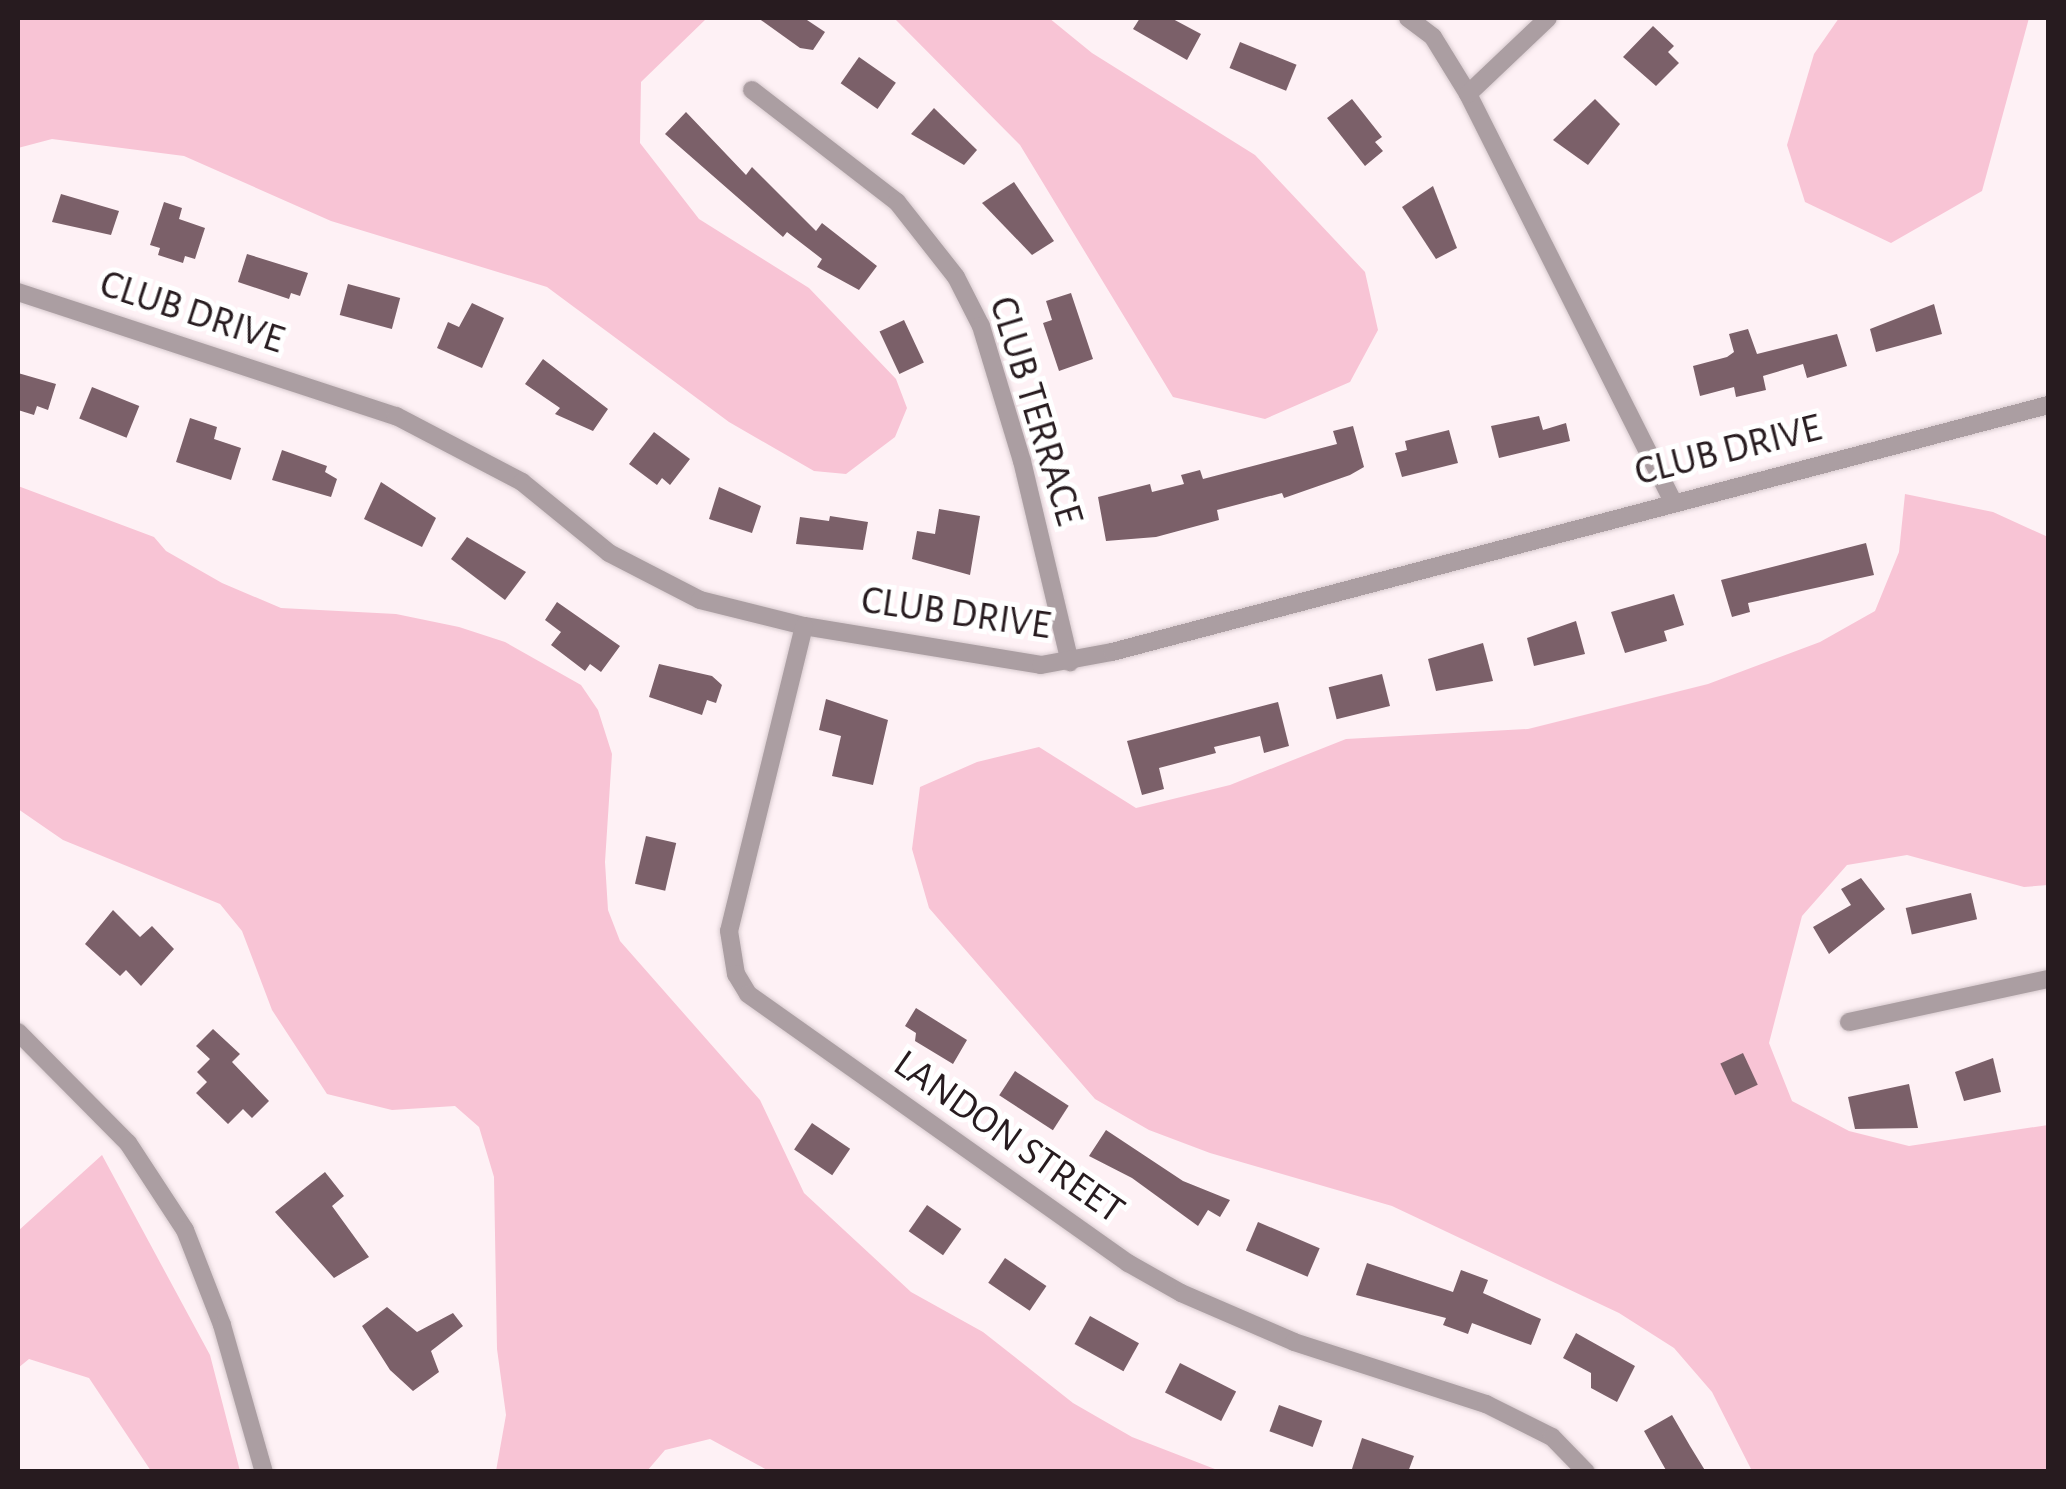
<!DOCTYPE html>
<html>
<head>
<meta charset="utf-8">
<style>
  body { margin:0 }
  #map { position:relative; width:2066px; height:1489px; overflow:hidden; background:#fef1f5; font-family:"Alegreya Sans",sans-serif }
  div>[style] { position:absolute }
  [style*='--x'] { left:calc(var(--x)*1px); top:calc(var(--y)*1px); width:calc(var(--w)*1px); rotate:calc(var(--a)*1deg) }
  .green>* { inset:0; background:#f8c4d5 }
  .building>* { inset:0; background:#7b6069; transform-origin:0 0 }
  .roads { filter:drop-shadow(0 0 2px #d7cace) drop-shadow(0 0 2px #d7cace) }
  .minor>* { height:18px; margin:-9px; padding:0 9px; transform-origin:9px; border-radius:9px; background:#ab9ea2 }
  span { translate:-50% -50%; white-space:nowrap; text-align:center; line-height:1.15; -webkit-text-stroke:10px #fff; paint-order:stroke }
  .street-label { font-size:40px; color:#271b1f }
  .frame { position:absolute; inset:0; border:20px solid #271b1f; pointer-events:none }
</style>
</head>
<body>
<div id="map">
  <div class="green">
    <div style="clip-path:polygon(18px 18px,707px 18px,641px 82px,640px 143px,699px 219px,809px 288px,896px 379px,907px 408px,895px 437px,846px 474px,814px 471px,729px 422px,547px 287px,331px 221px,184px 156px,52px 139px,18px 148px)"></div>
    <div style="clip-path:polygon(894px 18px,1049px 18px,1092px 53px,1255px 155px,1365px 272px,1378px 330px,1350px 382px,1265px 419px,1173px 397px,1020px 145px)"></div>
    <div style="clip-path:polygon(1839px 18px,2029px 18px,1982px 191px,1891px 243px,1805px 202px,1787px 145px,1814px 54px)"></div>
    <div style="clip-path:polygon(18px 486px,154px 537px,166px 551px,222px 583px,281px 608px,396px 614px,459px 627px,505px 642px,581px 685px,598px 710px,612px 754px,605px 862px,608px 910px,620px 941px,760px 1100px,804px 1193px,911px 1292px,983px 1332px,1073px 1403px,1132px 1437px,1220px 1471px,769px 1471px,710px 1439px,665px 1450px,647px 1471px,496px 1471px,506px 1415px,497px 1349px,494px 1177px,479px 1127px,455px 1106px,392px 1110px,327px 1094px,272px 1010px,242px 931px,220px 904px,63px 840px,18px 809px)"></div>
    <div style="clip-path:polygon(1905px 494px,1993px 512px,2048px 537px,2048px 885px,2024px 887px,1907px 855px,1847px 865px,1802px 916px,1769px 1043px,1792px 1101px,1849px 1131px,1909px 1146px,2048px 1125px,2048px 1471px,1752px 1471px,1712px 1392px,1674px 1348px,1619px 1313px,1392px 1206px,1210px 1153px,1149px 1130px,1095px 1099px,929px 908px,912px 849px,920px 787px,977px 762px,1039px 747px,1136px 808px,1230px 785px,1346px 739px,1528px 729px,1708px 684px,1820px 642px,1875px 611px,1899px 552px)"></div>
    <div style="clip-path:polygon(102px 1155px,210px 1355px,240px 1471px,151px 1471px,89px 1378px,29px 1359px,18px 1368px,18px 1231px)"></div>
  </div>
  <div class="building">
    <div style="clip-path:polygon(758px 18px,804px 18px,825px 32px,813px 50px,800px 48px)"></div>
    <div style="clip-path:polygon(1140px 18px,1171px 18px,1201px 34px,1187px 60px,1133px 29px)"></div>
    <div style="clip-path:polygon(1653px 26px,1674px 46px,1668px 52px,1679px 63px,1656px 86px,1623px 57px)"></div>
    <div style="left:1240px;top:42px;width:61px;height:28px;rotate:22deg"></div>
    <div style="left:859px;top:57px;width:45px;height:32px;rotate:35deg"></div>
    <div style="clip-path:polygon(1352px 99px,1382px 137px,1375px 142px,1383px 151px,1365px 166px,1327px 118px)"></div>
    <div style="clip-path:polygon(1595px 99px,1620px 124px,1588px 165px,1553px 140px)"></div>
    <div style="clip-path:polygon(934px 108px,977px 150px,964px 165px,911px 134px)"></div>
    <div style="clip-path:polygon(686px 112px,746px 175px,752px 167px,816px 231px,822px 223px,877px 266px,859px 290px,817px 267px,822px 259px,787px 232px,783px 237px,665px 134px)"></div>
    <div style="clip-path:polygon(1014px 182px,1054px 241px,1032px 255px,982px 203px)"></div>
    <div style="clip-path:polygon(1433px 186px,1457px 248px,1436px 259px,1402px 207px)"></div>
    <div style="clip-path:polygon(61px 194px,119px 211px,111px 235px,52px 222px)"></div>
    <div style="clip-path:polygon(164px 202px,182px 208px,179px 219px,205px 228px,195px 259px,185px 256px,183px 263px,158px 255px,160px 248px,150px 245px)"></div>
    <div style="clip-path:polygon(247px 254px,308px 273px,300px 296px,291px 293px,289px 299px,238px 282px)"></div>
    <div style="left:348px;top:284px;width:54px;height:32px;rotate:15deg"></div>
    <div style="clip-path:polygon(1071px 293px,1093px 359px,1059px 371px,1043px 323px,1052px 320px,1046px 301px)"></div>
    <div style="clip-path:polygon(472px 303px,504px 318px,482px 368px,437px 348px,448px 322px,459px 327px)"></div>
    <div style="clip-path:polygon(1934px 304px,1942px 334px,1876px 352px,1870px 329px)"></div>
    <div style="left:904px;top:320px;width:47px;height:27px;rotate:65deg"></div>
    <div style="clip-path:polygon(1748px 329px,1757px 354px,1837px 334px,1847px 366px,1807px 378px,1803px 364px,1763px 376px,1766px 390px,1736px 397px,1734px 387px,1700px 396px,1693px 366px,1727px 357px,1734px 352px,1729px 334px)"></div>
    <div style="clip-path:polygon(543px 359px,608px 409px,593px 431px,555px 414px,560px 408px,525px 384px)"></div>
    <div style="clip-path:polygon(18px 373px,56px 384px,48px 410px,37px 406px,34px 415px,18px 410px)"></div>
    <div style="left:92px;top:387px;width:51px;height:34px;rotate:22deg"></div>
    <div style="clip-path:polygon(1539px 416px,1543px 430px,1566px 423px,1570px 441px,1499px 458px,1491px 426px)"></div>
    <div style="clip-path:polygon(190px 418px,217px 427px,214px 439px,241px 448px,231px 480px,176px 462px)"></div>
    <div style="clip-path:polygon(1353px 426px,1364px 467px,1350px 475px,1284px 498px,1282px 493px,1217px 510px,1219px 520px,1156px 537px,1106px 541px,1098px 497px,1150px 484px,1152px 492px,1184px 484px,1181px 475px,1200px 470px,1203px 479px,1337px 444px,1333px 431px)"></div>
    <div style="clip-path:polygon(1449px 430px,1458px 463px,1402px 477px,1395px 453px,1407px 450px,1405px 441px)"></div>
    <div style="clip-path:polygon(654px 432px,690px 459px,670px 485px,662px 478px,657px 485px,629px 464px)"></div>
    <div style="clip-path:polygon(282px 450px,327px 466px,325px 472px,337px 479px,331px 497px,272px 480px)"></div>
    <div style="clip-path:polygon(381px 482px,436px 518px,422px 547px,364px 519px)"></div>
    <div style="clip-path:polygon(719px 487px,761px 506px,752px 533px,709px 519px)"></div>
    <div style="clip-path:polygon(939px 509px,980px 516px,970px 575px,912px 559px,917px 531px,935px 534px)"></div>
    <div style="clip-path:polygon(830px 516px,868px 522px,863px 550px,796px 544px,800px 517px,829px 521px)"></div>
    <div style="clip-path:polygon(467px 537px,526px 572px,505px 600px,451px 559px)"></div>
    <div style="clip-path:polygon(1866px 543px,1874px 575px,1748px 603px,1750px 612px,1732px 617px,1721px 580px)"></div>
    <div style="clip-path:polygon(1674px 594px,1684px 625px,1664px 631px,1667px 641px,1625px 653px,1611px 612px)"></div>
    <div style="clip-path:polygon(557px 602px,620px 646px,601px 672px,590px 664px,585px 671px,551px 645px,561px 632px,545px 620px)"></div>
    <div style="clip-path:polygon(1576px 621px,1585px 654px,1534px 666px,1527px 638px)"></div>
    <div style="clip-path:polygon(1483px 643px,1493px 681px,1436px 691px,1428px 659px)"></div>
    <div style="clip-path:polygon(659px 664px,712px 676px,722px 685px,716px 703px,707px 700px,702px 715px,649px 697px)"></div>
    <div style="left:1382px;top:674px;width:33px;height:55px;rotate:76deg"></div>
    <div style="clip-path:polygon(826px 699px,888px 720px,873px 785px,832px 776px,841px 736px,819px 730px)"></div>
    <div style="clip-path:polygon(1278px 702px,1289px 746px,1264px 753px,1260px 736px,1214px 747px,1216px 753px,1159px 768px,1164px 789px,1142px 795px,1127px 741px)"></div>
    <div style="left:646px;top:836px;width:31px;height:49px;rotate:13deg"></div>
    <div style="clip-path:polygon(1861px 878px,1885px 909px,1829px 954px,1813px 927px,1851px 905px,1841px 889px)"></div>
    <div style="left:1971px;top:893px;width:27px;height:67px;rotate:77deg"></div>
    <div style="clip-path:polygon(113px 910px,140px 937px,152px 926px,174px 949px,141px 986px,126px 970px,120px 976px,85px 944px)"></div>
    <div style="clip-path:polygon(916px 1008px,967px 1040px,953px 1064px,915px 1041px,916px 1033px,905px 1026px)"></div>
    <div style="clip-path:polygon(213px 1029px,240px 1054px,232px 1062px,269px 1101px,252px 1118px,243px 1109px,228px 1124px,196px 1093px,207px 1082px,197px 1072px,210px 1059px,196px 1046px)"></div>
    <div style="left:1743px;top:1053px;width:35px;height:25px;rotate:65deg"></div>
    <div style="clip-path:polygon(1993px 1058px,2001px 1092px,1964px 1101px,1955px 1072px)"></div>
    <div style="left:1015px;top:1071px;width:64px;height:29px;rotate:33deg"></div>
    <div style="clip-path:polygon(1909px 1084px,1918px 1128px,1855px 1129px,1848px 1097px)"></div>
    <div style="left:812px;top:1123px;width:46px;height:32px;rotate:34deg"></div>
    <div style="clip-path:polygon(1106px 1130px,1183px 1181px,1230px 1200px,1220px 1217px,1208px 1210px,1198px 1226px,1132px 1178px,1089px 1156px)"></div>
    <div style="clip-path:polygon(325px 1172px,344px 1196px,332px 1206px,369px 1257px,334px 1278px,275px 1212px)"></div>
    <div style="left:927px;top:1205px;width:42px;height:32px;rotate:35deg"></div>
    <div style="left:1258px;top:1222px;width:67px;height:31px;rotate:23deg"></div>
    <div style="left:1005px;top:1258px;width:50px;height:30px;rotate:34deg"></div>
    <div style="clip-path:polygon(1367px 1263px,1453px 1292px,1461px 1270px,1488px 1280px,1483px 1293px,1541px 1319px,1531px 1345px,1472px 1323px,1468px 1334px,1443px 1325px,1446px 1318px,1356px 1295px)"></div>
    <div style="clip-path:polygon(387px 1307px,417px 1332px,453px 1313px,463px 1326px,431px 1351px,439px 1372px,413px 1391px,390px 1370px,362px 1326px)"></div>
    <div style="left:1090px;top:1316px;width:56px;height:32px;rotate:29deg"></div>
    <div style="clip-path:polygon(1576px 1333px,1635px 1366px,1617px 1402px,1591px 1388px,1591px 1373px,1563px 1358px)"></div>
    <div style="left:1180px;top:1363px;width:63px;height:33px;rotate:27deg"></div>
    <div style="left:1279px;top:1405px;width:46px;height:28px;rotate:20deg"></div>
    <div style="clip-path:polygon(1672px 1415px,1690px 1446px,1706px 1472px,1667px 1472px,1644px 1431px)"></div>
    <div style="clip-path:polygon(1362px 1438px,1414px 1456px,1408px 1472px,1351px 1472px)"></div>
  </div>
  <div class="roads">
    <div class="minor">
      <div style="--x:1408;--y:18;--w:31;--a:37"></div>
      <div style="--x:1433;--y:37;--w:67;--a:58.4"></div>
      <div style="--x:1468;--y:94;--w:454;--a:63.3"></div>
      <div style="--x:752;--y:90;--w:183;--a:37.7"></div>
      <div style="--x:897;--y:202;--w:95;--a:51.8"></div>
      <div style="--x:956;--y:277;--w:55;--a:63"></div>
      <div style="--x:981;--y:326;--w:141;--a:73.1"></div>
      <div style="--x:1022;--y:461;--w:207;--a:76.6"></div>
      <div style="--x:1468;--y:94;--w:110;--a:-43.5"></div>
      <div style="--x:18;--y:292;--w:398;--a:18.2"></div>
      <div style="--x:396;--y:416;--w:142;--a:27.6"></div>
      <div style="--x:522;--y:482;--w:112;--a:39.2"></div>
      <div style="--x:609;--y:553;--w:102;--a:27.3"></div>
      <div style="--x:700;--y:600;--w:107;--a:14"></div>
      <div style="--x:804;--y:626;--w:240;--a:9.3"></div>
      <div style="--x:1041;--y:665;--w:72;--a:-10.4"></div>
      <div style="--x:1112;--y:652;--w:968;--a:-14.78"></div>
      <div style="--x:804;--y:626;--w:314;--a:103.8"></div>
      <div style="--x:729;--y:931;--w:44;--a:80.8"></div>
      <div style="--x:736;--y:974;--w:23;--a:59"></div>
      <div style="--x:748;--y:994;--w:466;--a:35.3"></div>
      <div style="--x:1128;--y:1263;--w:61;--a:29.5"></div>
      <div style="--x:1181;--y:1293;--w:123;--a:23.4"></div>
      <div style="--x:1294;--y:1342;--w:202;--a:17.9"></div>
      <div style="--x:1486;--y:1404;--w:74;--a:26.6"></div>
      <div style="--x:1552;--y:1437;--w:49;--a:45.8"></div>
      <div style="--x:1849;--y:1022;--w:204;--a:-12.2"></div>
      <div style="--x:18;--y:1032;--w:156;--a:45.3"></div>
      <div style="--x:128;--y:1143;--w:104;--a:56.8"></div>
      <div style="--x:185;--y:1230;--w:102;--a:68.7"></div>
      <div style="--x:222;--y:1325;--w:153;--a:74.1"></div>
    </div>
  </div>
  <div class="street-label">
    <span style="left:192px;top:312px;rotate:18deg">CLUB DRIVE</span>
    <span style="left:1036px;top:411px;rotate:73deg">CLUB TERRACE</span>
    <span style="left:1728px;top:450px;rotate:-14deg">CLUB DRIVE</span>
    <span style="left:956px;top:613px;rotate:8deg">CLUB DRIVE</span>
    <span style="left:1009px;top:1137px;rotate:35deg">LANDON STREET</span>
  </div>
  <div class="frame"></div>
</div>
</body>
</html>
